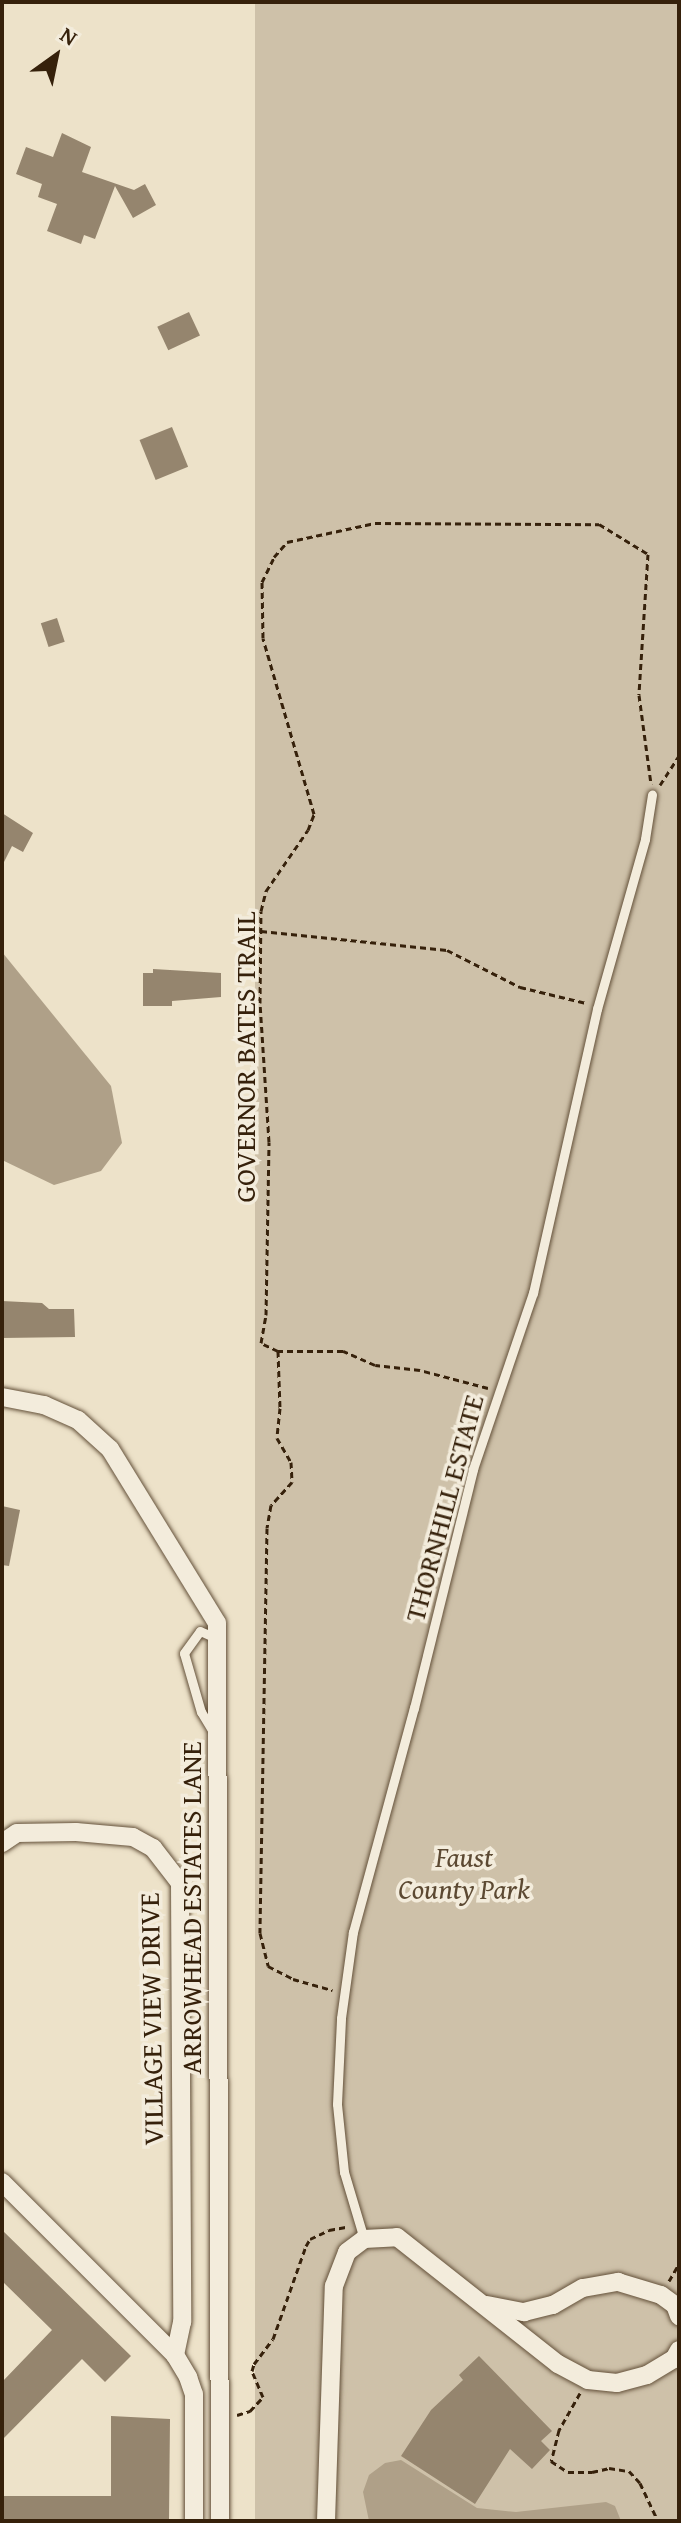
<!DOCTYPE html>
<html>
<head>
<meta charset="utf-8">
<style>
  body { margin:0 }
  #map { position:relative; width:681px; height:2523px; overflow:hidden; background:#ede2c9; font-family:"Gentium Book Plus",serif }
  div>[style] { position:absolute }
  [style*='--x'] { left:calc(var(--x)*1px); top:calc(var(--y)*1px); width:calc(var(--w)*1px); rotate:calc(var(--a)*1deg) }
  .green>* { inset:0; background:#cec1a9; transform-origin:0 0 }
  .water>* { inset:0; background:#afa088 }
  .building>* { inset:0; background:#95856e; transform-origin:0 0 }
  .path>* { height:3px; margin-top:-1.5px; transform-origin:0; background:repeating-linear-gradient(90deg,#36210b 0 6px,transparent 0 10px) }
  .roads { filter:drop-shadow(0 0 2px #64513a) drop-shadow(0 0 2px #64513a) }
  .service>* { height:9px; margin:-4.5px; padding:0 4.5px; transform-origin:4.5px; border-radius:4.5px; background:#f3ecdc }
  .minor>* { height:18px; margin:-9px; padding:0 9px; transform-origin:9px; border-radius:9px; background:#f3ecdc }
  span { translate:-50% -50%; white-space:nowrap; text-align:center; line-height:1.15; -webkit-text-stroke:7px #f3ecdc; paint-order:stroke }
  .street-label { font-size:28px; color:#36210b }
  .park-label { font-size:28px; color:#5c4932; font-style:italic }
  .frame { position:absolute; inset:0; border:4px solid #36210b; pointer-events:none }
  .north { position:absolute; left:16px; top:16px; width:80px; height:80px; -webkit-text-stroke:6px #f3ecdc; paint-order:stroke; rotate:33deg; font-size:22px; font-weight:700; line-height:32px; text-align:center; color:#36210b }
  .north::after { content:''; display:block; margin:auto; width:28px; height:36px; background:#36210b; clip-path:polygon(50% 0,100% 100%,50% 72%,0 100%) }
</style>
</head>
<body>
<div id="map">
  <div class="green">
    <div style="left:255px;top:2px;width:424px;height:2519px"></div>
  </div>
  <div class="water">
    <div style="clip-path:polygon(2px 952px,111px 1086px,122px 1143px,101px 1171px,54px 1185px,2px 1160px)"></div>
    <div style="clip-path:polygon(401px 2460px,477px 2508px,516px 2512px,606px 2502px,615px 2506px,621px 2521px,369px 2521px,363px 2492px,369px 2475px,385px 2463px)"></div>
  </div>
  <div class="building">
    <div style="clip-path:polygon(62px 133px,91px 147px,82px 172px,134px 190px,145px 184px,156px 205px,133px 218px,115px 186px,95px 239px,84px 235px,81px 244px,47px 231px,57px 204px,38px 197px,42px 184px,16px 174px,26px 147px,53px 157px)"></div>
    <div style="left:189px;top:312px;width:26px;height:35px;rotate:65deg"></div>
    <div style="left:172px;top:427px;width:43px;height:35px;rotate:68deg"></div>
    <div style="left:57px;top:618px;width:25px;height:17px;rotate:72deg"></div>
    <div style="clip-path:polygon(2px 813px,33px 833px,23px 852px,12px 846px,2px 866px)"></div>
    <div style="clip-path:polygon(153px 969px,221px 973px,221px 997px,172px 1001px,172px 1006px,143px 1006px,143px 973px,153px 973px)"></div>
    <div style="clip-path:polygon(2px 1301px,42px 1303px,49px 1309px,74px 1309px,75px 1337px,2px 1338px)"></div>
    <div style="clip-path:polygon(2px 1506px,20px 1510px,9px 1566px,2px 1565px)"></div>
    <div style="clip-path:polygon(2px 2230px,131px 2356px,105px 2382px,82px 2359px,2px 2440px,2px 2382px,52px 2330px,2px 2281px)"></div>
    <div style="clip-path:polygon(479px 2356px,552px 2431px,541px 2441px,550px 2450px,532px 2469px,510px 2449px,475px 2504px,401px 2456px,431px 2410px,463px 2380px,459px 2375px)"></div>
    <div style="clip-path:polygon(111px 2416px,170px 2419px,169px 2521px,2px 2521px,2px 2496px,111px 2496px)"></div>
  </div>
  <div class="path">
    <div style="--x:660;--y:785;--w:35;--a:-57"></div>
    <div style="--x:261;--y:931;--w:187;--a:5.8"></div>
    <div style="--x:447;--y:950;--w:82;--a:26.9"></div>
    <div style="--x:520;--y:987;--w:68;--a:13.6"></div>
    <div style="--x:278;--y:1351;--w:57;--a:88"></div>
    <div style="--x:280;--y:1408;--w:30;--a:96"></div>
    <div style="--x:277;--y:1438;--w:28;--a:60"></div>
    <div style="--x:291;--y:1462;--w:20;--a:87"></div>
    <div style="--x:292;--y:1482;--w:31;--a:132"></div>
    <div style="--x:271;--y:1505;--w:23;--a:100"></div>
    <div style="--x:267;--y:1528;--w:405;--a:91"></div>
    <div style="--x:260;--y:1933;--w:34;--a:76"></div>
    <div style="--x:268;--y:1966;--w:28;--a:27"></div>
    <div style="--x:293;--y:1979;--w:41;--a:15.8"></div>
    <div style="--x:488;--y:1388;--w:70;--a:-165.2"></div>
    <div style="--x:420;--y:1370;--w:45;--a:-173.7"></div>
    <div style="--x:375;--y:1365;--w:35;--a:-156"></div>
    <div style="--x:343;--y:1351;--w:65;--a:180"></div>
    <div style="--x:278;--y:1351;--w:19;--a:-155"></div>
    <div style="--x:261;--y:1343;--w:28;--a:-80"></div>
    <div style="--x:266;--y:1315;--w:173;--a:-89"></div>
    <div style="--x:269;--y:1142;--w:139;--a:-93.7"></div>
    <div style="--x:260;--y:1003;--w:92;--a:-89.4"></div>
    <div style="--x:261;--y:911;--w:21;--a:-76"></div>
    <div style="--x:266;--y:891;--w:74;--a:-55.5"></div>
    <div style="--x:308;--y:830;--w:17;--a:-69"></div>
    <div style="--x:314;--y:814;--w:183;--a:-106.2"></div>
    <div style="--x:263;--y:638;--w:56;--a:-91"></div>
    <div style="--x:262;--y:582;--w:28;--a:-64"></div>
    <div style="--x:274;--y:557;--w:20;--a:-49"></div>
    <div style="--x:287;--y:542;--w:90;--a:-12.2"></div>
    <div style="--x:375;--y:523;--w:224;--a:0.3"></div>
    <div style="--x:599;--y:524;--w:57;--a:31.5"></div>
    <div style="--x:648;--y:554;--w:141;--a:93.7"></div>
    <div style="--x:639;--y:695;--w:90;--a:82.3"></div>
    <div style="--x:669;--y:2281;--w:20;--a:-60"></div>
    <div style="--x:580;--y:2393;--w:43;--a:119.6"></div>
    <div style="--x:559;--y:2430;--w:32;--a:104"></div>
    <div style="--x:551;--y:2461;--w:20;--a:33"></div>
    <div style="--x:568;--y:2472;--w:24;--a:0"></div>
    <div style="--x:592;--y:2472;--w:17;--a:-13"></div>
    <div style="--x:609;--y:2468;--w:20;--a:9"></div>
    <div style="--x:629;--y:2471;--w:16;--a:47"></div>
    <div style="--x:640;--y:2483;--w:42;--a:64.7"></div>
    <div style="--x:237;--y:2415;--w:14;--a:-17"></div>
    <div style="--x:250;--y:2411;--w:19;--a:-47"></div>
    <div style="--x:263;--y:2397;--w:28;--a:-113"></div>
    <div style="--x:252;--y:2371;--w:7;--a:-74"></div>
    <div style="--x:254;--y:2364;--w:31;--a:-53"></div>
    <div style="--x:273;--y:2339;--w:99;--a:-70.5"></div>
    <div style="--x:306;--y:2246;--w:8;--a:-60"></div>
    <div style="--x:310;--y:2239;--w:21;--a:-25"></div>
    <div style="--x:329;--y:2230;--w:17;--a:-10"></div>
  </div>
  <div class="roads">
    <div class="service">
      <div style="--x:215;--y:1735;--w:27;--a:-121"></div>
      <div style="--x:201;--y:1712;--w:61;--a:-106.1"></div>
      <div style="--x:184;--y:1653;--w:27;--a:-54"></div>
      <div style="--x:200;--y:1631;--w:17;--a:24"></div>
      <div style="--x:364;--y:2239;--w:70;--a:-106.6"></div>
      <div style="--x:344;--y:2172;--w:68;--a:-95.9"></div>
      <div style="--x:337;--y:2104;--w:86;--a:-87.3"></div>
      <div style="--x:341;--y:2018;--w:87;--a:-82.1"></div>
      <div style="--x:353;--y:1932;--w:232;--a:-74.8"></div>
      <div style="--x:414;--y:1708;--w:246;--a:-76.1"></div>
      <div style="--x:473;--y:1469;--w:186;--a:-71.2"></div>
      <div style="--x:533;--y:1293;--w:291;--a:-77.3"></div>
      <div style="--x:597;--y:1009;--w:177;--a:-74.2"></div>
      <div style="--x:645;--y:839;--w:45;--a:-81"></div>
    </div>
    <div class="minor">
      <div style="--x:2;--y:1397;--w:43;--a:10.8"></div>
      <div style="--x:44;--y:1405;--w:37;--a:24"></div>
      <div style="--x:78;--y:1420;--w:43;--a:42.2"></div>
      <div style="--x:110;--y:1449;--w:204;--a:58.4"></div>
      <div style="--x:217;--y:1623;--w:898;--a:89.81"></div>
      <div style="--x:2;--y:1843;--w:18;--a:-34"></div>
      <div style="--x:17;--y:1833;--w:59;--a:-1"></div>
      <div style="--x:76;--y:1832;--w:57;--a:5"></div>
      <div style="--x:133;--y:1837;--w:23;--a:29"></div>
      <div style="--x:153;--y:1848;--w:44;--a:52.4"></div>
      <div style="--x:180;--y:1883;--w:439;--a:89.7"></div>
      <div style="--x:182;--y:2322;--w:34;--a:102"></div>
      <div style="--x:2;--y:2182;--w:245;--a:45"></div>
      <div style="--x:175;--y:2355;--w:26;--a:59"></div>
      <div style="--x:188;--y:2377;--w:18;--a:71"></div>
      <div style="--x:194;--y:2394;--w:127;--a:90"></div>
      <div style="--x:487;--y:2305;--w:38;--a:11"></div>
      <div style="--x:524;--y:2312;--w:30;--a:-14"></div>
      <div style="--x:553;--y:2305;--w:34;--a:-30"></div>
      <div style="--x:583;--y:2288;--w:36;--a:-10"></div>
      <div style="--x:618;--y:2282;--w:45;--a:16.8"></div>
      <div style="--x:661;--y:2295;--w:17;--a:36"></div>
      <div style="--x:675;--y:2305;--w:12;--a:70"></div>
      <div style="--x:326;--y:2521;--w:235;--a:-88.1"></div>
      <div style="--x:334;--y:2286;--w:36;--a:-69"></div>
      <div style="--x:347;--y:2252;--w:21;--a:-37"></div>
      <div style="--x:364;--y:2239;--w:33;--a:-3"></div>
      <div style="--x:397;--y:2237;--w:205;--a:38.3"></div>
      <div style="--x:558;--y:2364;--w:34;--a:28"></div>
      <div style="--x:588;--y:2380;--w:29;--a:6"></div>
      <div style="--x:617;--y:2383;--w:31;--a:-15"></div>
      <div style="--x:647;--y:2375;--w:31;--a:-31"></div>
      <div style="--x:674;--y:2359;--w:10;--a:-61"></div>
    </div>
  </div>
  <div class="street-label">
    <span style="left:245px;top:1057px;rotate:-90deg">GOVERNOR BATES TRAIL</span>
    <span style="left:444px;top:1508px;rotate:-75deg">THORNHILL ESTATE</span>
    <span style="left:191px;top:1908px;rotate:-90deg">ARROWHEAD ESTATES LANE</span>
    <span style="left:151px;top:2019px;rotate:-91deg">VILLAGE VIEW DRIVE</span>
  </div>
  <div class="park-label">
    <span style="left:464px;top:1873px">Faust<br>County Park</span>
  </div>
  <div class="frame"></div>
  <div class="north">N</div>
</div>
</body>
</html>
